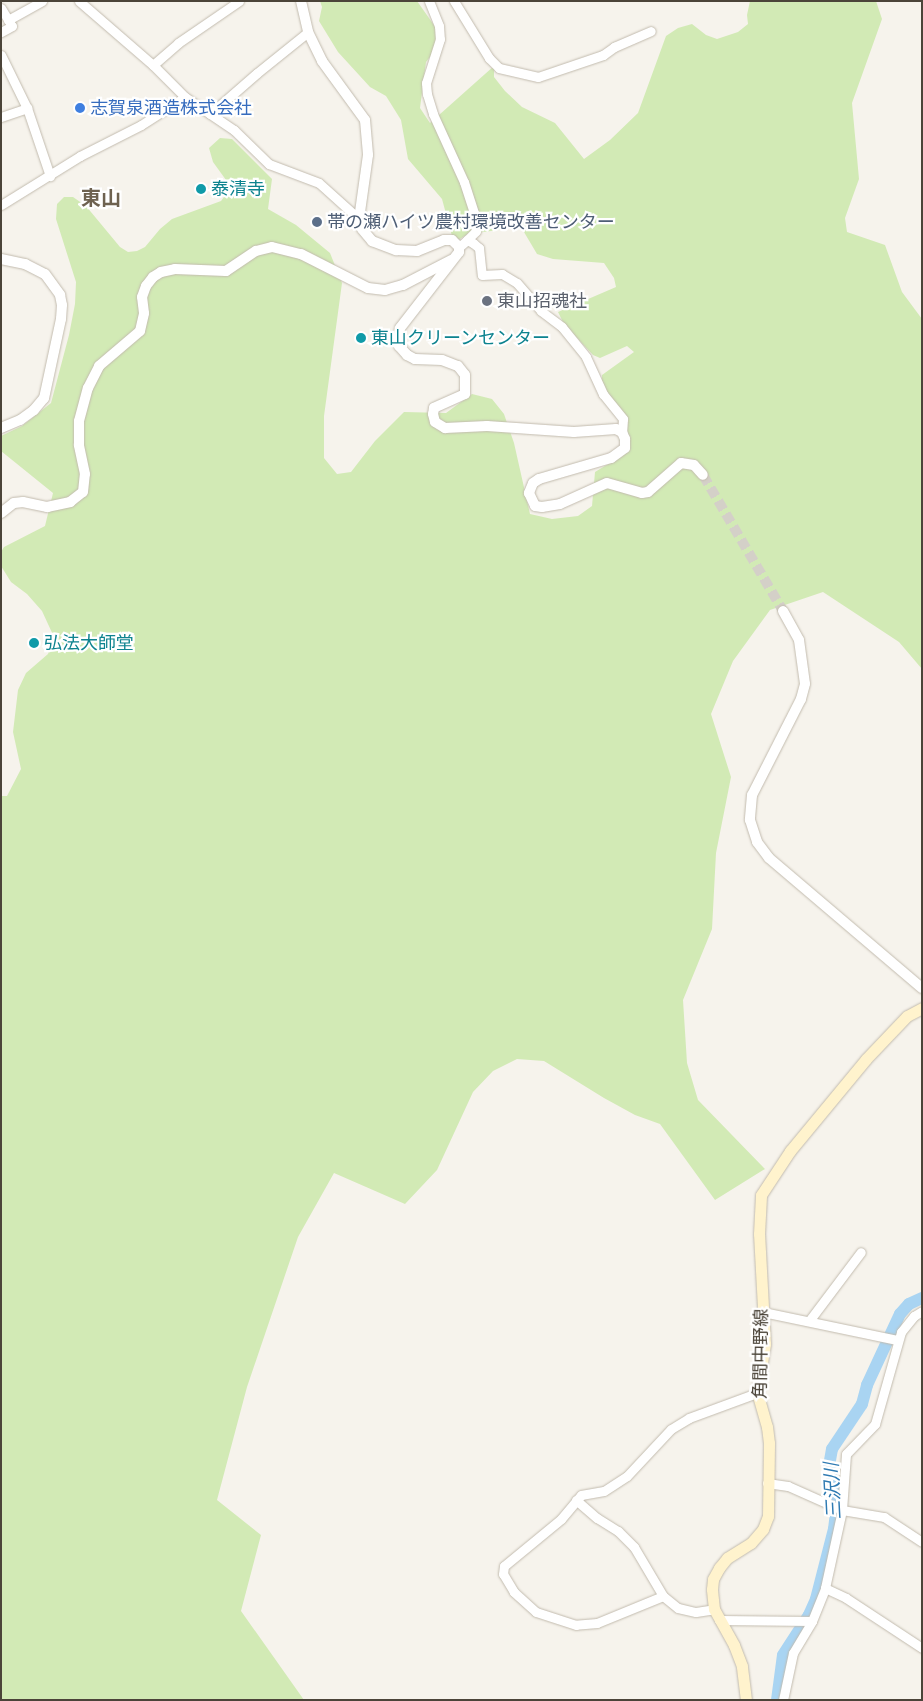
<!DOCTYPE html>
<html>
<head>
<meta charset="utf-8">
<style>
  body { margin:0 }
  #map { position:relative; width:923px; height:1701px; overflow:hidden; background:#f6f3ec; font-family:Raleway,"Noto Sans JP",sans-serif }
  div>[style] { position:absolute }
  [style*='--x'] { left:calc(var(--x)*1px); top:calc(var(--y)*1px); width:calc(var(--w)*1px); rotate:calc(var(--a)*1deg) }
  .green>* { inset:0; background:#d2eab5 }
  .river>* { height:12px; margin:-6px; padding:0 6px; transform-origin:6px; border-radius:6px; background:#a9d4f2 }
  .tertiary-tunnel>* { height:10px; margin-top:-5px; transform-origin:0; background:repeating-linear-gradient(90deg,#d4d0c8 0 10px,transparent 0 15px) }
  .roads { filter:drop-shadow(0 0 1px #c2bbae) drop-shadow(0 0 1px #c2bbae) }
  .minor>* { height:9px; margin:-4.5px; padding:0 4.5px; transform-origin:4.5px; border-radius:4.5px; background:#fff }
  .tertiary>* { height:10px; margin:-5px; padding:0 5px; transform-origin:5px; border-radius:5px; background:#fff }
  .secondary>* { height:11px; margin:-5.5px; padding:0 5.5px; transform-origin:5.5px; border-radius:5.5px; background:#fff3cd }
  .dots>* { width:14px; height:14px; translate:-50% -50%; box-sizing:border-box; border:2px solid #fff; border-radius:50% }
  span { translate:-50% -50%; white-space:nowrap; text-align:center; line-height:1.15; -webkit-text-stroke:4.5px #fff; paint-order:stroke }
  .shop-label { font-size:18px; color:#366cbe }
  .left { translate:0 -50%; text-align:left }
  .culture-label { font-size:18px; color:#0d838f }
  .service-label { font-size:18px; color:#4e5e75 }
  .worship-label { font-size:18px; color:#5b616d }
  .street-label { font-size:18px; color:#4b4439 }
  .water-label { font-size:19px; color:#2e7ab2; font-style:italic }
  .quarter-label { font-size:20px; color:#6e6250; font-weight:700 }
  .frame { position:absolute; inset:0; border:2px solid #4b4439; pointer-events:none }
</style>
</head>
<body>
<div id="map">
  <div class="green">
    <div style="clip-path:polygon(320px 1px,417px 1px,436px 28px,439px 45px,426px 62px,420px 108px,430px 123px,494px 66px,494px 77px,505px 91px,522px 107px,555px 123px,584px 159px,610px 140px,638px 113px,666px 36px,678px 28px,692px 24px,706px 35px,717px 39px,738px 32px,748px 24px,747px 15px,750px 1px,876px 1px,882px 19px,852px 103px,859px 179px,845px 218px,847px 232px,885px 245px,902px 292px,922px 319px,922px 669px,899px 642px,823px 592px,770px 610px,733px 661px,711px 714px,731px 777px,716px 853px,712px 929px,683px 1000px,687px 1063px,698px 1100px,765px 1169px,715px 1200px,660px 1124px,635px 1115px,604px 1098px,544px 1061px,517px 1059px,493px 1071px,473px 1092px,437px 1170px,405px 1204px,334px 1173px,298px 1237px,247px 1387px,217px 1500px,261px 1535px,241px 1611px,304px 1700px,1px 1700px,1px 796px,7px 796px,21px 769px,13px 732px,18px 690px,26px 673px,48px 654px,54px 637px,42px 611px,27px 594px,11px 582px,1px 566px,1px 552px,4px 547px,45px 526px,53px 493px,1px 451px,1px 436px,22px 426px,51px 403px,69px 335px,75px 304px,76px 282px,56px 219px,57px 204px,64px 197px,73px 197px,86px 206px,120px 247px,128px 252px,137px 251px,145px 247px,160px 229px,172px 219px,221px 201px,224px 197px,226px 180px,213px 162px,209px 148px,220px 138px,232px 139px,272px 179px,268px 209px,296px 225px,330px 253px,342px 283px,324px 416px,324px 458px,337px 474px,351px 472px,375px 441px,404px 412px,446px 413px,472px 394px,492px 399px,504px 414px,514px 443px,530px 514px,552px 519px,578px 516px,592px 506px,595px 472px,628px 452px,630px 437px,602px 387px,602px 375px,634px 352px,627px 346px,600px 358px,593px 355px,564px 324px,558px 312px,616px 287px,614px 278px,604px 263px,553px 259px,537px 254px,521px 227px,468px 234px,458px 240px,452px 236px,442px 199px,408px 159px,401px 120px,386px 96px,370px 87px,338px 52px,319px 21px,322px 7px)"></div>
  </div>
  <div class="river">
    <div style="--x:777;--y:1700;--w:45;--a:-82.4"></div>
    <div style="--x:783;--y:1655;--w:48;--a:-57"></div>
    <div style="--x:809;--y:1615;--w:17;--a:-66"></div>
    <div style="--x:816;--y:1599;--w:72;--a:-75.6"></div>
    <div style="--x:834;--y:1529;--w:26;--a:-83"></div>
    <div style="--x:837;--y:1503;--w:38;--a:-102"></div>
    <div style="--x:829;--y:1466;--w:17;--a:-80"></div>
    <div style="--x:832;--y:1449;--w:54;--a:-56.3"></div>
    <div style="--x:862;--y:1404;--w:20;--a:-75"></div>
    <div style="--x:867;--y:1385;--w:78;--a:-65.1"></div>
    <div style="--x:900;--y:1314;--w:13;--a:-48"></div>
    <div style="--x:909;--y:1304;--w:14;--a:-25"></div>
  </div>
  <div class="tertiary-tunnel">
    <div style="--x:703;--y:475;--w:158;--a:59.5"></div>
  </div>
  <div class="roads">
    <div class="minor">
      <div style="--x:79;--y:1;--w:98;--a:40.9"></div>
      <div style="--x:153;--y:65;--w:45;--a:45"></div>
      <div style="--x:185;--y:97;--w:59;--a:34"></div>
      <div style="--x:234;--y:130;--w:49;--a:44.2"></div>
      <div style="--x:269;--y:164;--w:53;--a:20.8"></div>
      <div style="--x:319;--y:183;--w:54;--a:42"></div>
      <div style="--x:429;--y:1;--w:27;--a:68"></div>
      <div style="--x:439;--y:26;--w:13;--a:86"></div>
      <div style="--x:440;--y:39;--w:46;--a:107.7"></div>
      <div style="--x:426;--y:83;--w:11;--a:85"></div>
      <div style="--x:427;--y:94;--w:21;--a:73"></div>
      <div style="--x:433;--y:114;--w:75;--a:65.5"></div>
      <div style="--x:464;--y:182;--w:33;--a:72"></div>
      <div style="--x:474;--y:213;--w:18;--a:84"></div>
      <div style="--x:476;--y:231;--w:13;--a:135"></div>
      <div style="--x:454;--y:1;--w:67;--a:58.4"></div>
      <div style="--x:489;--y:58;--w:14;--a:45"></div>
      <div style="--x:499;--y:68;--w:40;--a:13"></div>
      <div style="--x:538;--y:77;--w:69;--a:-18.7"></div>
      <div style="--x:603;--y:55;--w:14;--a:-36"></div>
      <div style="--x:614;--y:47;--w:40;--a:-23.4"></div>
      <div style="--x:1;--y:8;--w:21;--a:59"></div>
      <div style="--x:12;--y:26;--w:13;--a:151"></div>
      <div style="--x:8;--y:20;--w:39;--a:-29"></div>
      <div style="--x:1;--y:55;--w:59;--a:63.9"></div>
      <div style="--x:153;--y:65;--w:33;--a:-41"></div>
      <div style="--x:178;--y:43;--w:74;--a:-34.5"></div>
      <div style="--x:210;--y:114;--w:62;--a:-41.1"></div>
      <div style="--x:257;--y:73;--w:65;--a:-38.8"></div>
      <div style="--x:1;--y:117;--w:28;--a:-19"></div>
      <div style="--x:27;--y:108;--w:72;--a:71.3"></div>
      <div style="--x:1;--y:205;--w:93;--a:-31.8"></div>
      <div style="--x:80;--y:156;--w:68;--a:-26.9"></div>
      <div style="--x:141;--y:125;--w:52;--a:-32.5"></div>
      <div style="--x:459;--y:247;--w:11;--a:-41"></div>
      <div style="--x:467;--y:240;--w:7;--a:27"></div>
      <div style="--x:473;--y:243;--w:8;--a:40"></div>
      <div style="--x:479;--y:248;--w:27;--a:84"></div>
      <div style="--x:482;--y:275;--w:20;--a:-3"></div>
      <div style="--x:502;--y:274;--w:17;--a:31"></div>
      <div style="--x:517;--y:283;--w:37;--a:49"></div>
      <div style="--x:541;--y:311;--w:26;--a:37"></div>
      <div style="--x:562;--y:327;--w:38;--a:51"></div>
      <div style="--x:586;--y:357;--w:41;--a:65.3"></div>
      <div style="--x:603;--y:394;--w:32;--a:51"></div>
      <div style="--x:623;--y:419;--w:13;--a:94"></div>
      <div style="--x:763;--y:1312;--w:137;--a:11.8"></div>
      <div style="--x:809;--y:1321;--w:86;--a:-53"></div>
      <div style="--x:767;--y:1483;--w:21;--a:8"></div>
      <div style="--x:788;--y:1486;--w:59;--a:24"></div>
      <div style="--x:842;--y:1510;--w:43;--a:9.5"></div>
      <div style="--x:884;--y:1517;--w:45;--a:33.3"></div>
      <div style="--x:576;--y:1500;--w:28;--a:41"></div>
      <div style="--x:597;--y:1518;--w:25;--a:32"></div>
      <div style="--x:618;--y:1531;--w:23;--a:45"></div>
      <div style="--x:634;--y:1547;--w:57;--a:59.4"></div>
      <div style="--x:663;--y:1596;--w:19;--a:39"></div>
      <div style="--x:678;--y:1608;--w:18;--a:13"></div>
      <div style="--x:696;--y:1612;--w:18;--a:-9"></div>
      <div style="--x:825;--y:1588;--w:23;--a:25"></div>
      <div style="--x:846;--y:1598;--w:91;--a:33.3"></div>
      <div style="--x:663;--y:1596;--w:71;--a:157.8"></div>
      <div style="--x:597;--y:1623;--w:21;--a:175"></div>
      <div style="--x:576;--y:1625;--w:42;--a:-162"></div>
      <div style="--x:536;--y:1612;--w:30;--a:-138"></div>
      <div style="--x:514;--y:1592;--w:21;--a:-121"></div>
      <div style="--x:503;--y:1574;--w:8;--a:-83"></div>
      <div style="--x:504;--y:1566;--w:74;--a:-39.5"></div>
      <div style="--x:561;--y:1519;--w:31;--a:-50"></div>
      <div style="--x:581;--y:1495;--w:23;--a:-10"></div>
      <div style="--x:604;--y:1491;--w:27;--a:-33"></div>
      <div style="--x:627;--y:1476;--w:64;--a:-46.9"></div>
      <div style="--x:671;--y:1429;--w:21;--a:-31"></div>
      <div style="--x:689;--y:1418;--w:72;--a:-20.2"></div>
      <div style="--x:719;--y:1620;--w:93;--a:0.6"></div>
      <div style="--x:783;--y:1700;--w:48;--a:-78"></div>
      <div style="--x:793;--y:1653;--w:37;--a:-59"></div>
      <div style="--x:812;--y:1621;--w:35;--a:-68"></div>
      <div style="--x:825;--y:1588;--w:80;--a:-77.7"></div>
      <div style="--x:842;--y:1510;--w:56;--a:-85.9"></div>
      <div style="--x:846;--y:1454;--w:42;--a:-46"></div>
      <div style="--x:875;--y:1424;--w:96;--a:-74.2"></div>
      <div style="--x:901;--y:1332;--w:21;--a:-51"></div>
      <div style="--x:914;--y:1316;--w:9;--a:-32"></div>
    </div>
    <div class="tertiary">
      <div style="--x:301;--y:1;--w:32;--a:77"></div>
      <div style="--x:308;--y:32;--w:32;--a:64"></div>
      <div style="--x:322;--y:61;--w:73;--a:53.9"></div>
      <div style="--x:365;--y:120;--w:35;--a:85"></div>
      <div style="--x:368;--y:155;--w:65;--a:98"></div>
      <div style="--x:359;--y:219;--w:10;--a:73"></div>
      <div style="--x:362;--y:229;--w:16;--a:50"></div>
      <div style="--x:372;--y:241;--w:26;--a:21"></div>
      <div style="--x:396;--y:250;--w:21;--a:3"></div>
      <div style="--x:417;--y:251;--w:29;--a:-22"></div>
      <div style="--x:444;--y:240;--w:8;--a:0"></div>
      <div style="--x:452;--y:240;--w:10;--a:45"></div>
      <div style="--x:459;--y:247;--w:5;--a:90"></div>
      <div style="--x:459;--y:252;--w:96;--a:127.8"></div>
      <div style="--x:400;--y:328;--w:11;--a:100"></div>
      <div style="--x:398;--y:339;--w:7;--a:82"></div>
      <div style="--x:399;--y:346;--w:12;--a:48"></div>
      <div style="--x:407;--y:355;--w:9;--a:27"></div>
      <div style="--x:415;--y:359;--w:27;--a:2"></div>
      <div style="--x:442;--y:360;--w:17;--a:21"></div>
      <div style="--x:458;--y:366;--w:11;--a:52"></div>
      <div style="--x:465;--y:375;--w:19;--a:90"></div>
      <div style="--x:465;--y:394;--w:34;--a:156"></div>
      <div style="--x:434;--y:408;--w:6;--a:99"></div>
      <div style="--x:433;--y:414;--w:8;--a:76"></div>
      <div style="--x:435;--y:422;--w:12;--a:31"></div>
      <div style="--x:445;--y:428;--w:42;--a:-2.7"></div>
      <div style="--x:487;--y:426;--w:87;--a:3.9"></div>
      <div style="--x:574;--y:432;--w:42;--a:-4.1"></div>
      <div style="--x:616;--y:429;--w:7;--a:27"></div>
      <div style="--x:622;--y:432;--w:8;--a:67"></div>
      <div style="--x:625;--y:439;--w:9;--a:90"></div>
      <div style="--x:625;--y:448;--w:17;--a:144"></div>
      <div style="--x:611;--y:458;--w:75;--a:163.7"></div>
      <div style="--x:539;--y:479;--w:7;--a:146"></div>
      <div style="--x:533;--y:483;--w:11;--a:112"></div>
      <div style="--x:529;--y:493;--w:14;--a:65"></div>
      <div style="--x:535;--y:506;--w:7;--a:8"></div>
      <div style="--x:542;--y:507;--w:18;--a:-9"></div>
      <div style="--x:560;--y:504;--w:51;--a:-24.1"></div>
      <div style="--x:607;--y:483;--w:36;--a:16"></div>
      <div style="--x:642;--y:493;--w:6;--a:-9"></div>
      <div style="--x:648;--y:492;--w:44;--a:-41.3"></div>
      <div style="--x:681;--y:463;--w:13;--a:9"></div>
      <div style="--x:694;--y:465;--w:13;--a:48"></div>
      <div style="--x:1;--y:259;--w:25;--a:12"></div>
      <div style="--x:25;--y:264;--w:22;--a:27"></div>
      <div style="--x:45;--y:274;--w:26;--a:54"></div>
      <div style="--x:60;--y:295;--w:10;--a:79"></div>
      <div style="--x:62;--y:305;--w:14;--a:94"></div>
      <div style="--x:61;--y:319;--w:81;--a:102.1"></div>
      <div style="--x:44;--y:398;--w:16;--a:130"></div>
      <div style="--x:34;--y:410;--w:17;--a:144"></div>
      <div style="--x:20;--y:420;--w:21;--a:157"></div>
      <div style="--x:1;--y:513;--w:16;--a:-38"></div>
      <div style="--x:14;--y:503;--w:9;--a:-6"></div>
      <div style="--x:23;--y:502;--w:25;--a:12"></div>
      <div style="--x:47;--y:507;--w:24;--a:-12"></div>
      <div style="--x:70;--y:502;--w:16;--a:-38"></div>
      <div style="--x:83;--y:492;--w:18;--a:-84"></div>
      <div style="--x:85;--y:474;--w:30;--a:-102"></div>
      <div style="--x:79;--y:445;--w:24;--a:-90"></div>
      <div style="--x:79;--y:421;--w:34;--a:-75"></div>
      <div style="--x:88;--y:388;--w:25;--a:-63"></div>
      <div style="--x:99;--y:366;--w:54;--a:-40.5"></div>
      <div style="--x:140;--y:331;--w:18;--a:-77"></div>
      <div style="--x:144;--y:313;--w:16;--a:-97"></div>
      <div style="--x:142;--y:297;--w:12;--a:-70"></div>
      <div style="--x:146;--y:286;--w:11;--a:-52"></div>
      <div style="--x:153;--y:277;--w:9;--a:-32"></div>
      <div style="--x:161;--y:272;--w:14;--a:-12"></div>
      <div style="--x:175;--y:269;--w:51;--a:2.2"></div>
      <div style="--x:226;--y:271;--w:36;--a:-34"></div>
      <div style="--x:256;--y:251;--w:16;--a:-14"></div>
      <div style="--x:272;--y:247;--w:30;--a:14"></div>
      <div style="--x:301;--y:254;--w:75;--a:26.9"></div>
      <div style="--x:368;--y:288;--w:17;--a:7"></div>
      <div style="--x:385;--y:290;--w:19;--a:-16"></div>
      <div style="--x:403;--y:285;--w:54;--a:-27.5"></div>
      <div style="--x:783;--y:611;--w:33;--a:61"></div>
      <div style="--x:799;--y:640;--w:44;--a:82.2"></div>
      <div style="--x:805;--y:684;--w:16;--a:105"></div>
      <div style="--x:801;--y:699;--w:108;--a:117"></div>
      <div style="--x:752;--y:795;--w:25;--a:95"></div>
      <div style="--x:750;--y:820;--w:23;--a:72"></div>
      <div style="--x:757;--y:842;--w:20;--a:53"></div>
      <div style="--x:769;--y:858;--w:201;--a:40.4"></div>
    </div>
    <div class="secondary">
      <div style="--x:746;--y:1700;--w:34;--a:-97"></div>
      <div style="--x:742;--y:1666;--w:22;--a:-111"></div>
      <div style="--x:734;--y:1645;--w:41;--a:-119.1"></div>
      <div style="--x:714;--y:1609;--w:20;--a:-96"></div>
      <div style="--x:712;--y:1589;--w:10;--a:-84"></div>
      <div style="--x:713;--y:1579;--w:13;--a:-61"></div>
      <div style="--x:719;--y:1568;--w:13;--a:-51"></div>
      <div style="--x:727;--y:1558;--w:28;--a:-32"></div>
      <div style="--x:751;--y:1543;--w:18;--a:-49"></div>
      <div style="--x:763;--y:1529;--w:14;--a:-69"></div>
      <div style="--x:768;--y:1516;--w:73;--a:-89.2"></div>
      <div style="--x:769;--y:1443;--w:16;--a:-97"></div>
      <div style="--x:767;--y:1427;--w:35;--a:-106"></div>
      <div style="--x:757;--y:1393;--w:50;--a:-80.7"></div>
      <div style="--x:765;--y:1344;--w:110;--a:-93.1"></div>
      <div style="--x:759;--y:1234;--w:39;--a:-87"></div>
      <div style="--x:761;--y:1195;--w:53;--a:-56.6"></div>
      <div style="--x:790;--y:1151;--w:119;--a:-50.4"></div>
      <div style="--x:866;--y:1059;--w:59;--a:-46.4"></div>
      <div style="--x:907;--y:1016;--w:17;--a:-28"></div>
    </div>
  </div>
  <div class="dots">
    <div style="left:80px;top:108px;background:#3f7fe0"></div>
    <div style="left:201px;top:189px;background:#0f9aa8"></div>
    <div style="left:317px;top:222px;background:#5c6f8a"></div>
    <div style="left:487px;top:301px;background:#6b7280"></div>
    <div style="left:361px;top:338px;background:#0f9aa8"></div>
    <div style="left:34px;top:643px;background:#0f9aa8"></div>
  </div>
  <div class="shop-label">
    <span class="left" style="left:90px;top:108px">志賀泉酒造株式会社</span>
  </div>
  <div class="culture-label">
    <span class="left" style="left:211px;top:189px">泰清寺</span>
    <span class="left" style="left:371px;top:338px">東山クリーンセンター</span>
    <span class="left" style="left:44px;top:643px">弘法大師堂</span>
  </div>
  <div class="service-label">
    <span class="left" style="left:327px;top:222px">帯の瀬ハイツ農村環境改善センター</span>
  </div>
  <div class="worship-label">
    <span class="left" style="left:497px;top:301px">東山招魂社</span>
  </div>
  <div class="street-label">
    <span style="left:761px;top:1354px;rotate:-89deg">角間中野線</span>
  </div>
  <div class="water-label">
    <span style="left:833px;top:1491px;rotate:-93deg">三沢川</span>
  </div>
  <div class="quarter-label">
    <span style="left:101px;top:198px">東山</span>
  </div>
  <div class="frame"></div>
</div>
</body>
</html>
